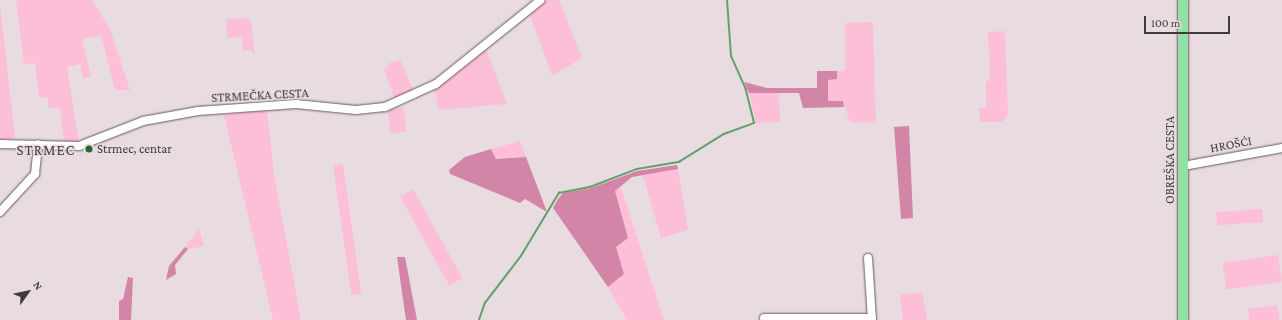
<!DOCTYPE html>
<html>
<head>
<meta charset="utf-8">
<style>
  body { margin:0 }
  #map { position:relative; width:1282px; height:320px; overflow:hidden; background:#e9dce1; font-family:"Crimson Pro",serif }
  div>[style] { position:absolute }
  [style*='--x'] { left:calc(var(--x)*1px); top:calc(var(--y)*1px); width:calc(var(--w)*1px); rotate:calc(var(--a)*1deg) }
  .green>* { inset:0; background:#fdbed8; transform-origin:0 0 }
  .forest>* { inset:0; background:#d285a7 }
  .stream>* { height:1.5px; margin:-0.75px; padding:0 0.75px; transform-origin:0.75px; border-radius:0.75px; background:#61a16c }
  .roads { filter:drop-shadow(0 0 1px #645a5e) drop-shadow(0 0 1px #645a5e) }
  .minor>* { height:8px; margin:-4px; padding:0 4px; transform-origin:4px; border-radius:4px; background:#fff }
  .major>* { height:10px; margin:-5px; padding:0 5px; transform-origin:5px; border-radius:5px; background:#94e1a7 }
  .dots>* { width:11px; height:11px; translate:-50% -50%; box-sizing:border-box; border:2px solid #e9dce1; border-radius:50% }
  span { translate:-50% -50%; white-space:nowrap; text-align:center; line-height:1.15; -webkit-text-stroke:3px #e9dce1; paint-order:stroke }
  .street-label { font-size:13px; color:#403b3d }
  .poi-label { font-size:13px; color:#403b3d }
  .left { translate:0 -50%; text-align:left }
  .quarter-label { font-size:15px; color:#403b3d; letter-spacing:1px }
  .north { position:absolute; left:8px; top:272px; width:40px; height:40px; -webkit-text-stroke:3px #e9dce1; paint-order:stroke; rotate:57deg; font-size:11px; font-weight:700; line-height:16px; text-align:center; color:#403b3d }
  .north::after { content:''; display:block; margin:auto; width:14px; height:18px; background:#403b3d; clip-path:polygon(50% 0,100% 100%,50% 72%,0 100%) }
  .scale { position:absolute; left:1144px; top:16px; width:86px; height:18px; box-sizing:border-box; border:2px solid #403b3d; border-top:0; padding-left:5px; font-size:12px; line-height:14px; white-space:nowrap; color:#403b3d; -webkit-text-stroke:3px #e9dce1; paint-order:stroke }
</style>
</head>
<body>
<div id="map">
  <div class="green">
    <div style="clip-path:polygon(16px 0,92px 0,110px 29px,130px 90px,115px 90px,101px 35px,82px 39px,91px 77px,83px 79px,80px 64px,67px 67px,79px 143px,64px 143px,60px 107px,49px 108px,47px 97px,39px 98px,35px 63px,24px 64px)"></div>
    <div style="clip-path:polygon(549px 0,559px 0,582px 58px,552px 76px,529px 12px)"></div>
    <div style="clip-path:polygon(0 4px,15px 138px,0 140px)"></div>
    <div style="clip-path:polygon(249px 18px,252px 26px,254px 55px,250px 50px,243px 51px,242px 37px,227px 38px,226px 19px)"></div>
    <div style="clip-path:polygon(873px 22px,876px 123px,850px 122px,843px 102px,828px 101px,828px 80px,837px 79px,837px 71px,845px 71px,845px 23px)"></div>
    <div style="clip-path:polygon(1005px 31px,1008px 115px,1001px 122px,980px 122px,979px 108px,986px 108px,986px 81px,990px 81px,988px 32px)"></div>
    <div style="clip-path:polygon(486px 49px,507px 104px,439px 110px,434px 90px)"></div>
    <div style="clip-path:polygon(400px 60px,414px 92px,395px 100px,384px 69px,389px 68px,387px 64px)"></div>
    <div style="clip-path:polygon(749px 93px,779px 93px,780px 122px,756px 123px)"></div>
    <div style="left:404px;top:108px;width:24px;height:16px;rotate:85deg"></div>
    <div style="clip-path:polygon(267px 110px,274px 174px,301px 320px,273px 320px,224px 115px)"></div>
    <div style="clip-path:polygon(520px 141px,526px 157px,496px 159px,491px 149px)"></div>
    <div style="left:343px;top:164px;width:131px;height:10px;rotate:82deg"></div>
    <div style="clip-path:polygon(678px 169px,688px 230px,661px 238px,643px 175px)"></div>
    <div style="clip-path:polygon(620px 185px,664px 320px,627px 320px,608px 287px,624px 274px,616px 247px,628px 238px,615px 191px)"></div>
    <div style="left:413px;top:189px;width:102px;height:15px;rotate:61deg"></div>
    <div style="left:1262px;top:209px;width:13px;height:46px;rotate:86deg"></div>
    <div style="clip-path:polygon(199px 229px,204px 246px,188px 249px,185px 247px)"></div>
    <div style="left:1278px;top:255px;width:27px;height:56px;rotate:82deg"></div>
    <div style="clip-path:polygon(922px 292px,927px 320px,903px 320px,900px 295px)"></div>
    <div style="clip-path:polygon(1277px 305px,1280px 320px,1249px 320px,1248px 309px)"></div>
  </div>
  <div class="forest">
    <div style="clip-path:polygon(817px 71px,837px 71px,837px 79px,828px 80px,828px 101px,843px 101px,844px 107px,803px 108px,799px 93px,749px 93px,744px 82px,767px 88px,817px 88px)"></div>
    <div style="clip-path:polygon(909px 126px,913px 218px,901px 219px,894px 127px)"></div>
    <div style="clip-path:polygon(491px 149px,496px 159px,526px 157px,547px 212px,525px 199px,520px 203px,450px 174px,449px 170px,465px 157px)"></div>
    <div style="clip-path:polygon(677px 165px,678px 169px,632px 177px,615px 191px,628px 238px,616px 247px,624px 274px,608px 287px,553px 208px,558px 199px,563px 193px,591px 188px,637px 171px)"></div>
    <div style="clip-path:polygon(185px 247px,188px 249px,175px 265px,176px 274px,166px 280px,169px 266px)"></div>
    <div style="clip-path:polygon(397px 257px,405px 257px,417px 320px,406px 320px)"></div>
    <div style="clip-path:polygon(128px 277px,133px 278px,131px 320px,119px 320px,119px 301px,123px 299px)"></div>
  </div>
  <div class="stream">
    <div style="--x:479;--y:320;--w:18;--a:-71"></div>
    <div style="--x:485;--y:303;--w:59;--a:-52.5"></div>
    <div style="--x:521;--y:256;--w:74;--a:-58.9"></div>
    <div style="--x:559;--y:193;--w:32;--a:-11"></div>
    <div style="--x:590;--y:187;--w:50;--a:-21"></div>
    <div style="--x:637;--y:169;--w:43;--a:-9.5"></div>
    <div style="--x:679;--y:162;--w:53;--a:-31.9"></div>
    <div style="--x:724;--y:134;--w:32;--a:-20"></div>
    <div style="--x:754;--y:123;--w:34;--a:-104"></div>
    <div style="--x:746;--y:90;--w:37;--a:-114"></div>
    <div style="--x:731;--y:56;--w:56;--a:-94.1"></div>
  </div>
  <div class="roads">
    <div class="minor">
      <div style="--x:0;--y:144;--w:79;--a:1.5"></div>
      <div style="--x:79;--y:146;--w:69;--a:-21.3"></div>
      <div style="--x:143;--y:121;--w:56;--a:-10.3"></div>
      <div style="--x:198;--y:111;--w:98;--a:-4.1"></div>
      <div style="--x:296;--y:104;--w:60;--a:5.7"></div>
      <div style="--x:356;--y:110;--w:29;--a:-6"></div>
      <div style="--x:385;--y:107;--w:56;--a:-24.3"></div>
      <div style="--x:436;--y:84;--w:134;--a:-38.7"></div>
      <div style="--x:1183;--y:166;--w:101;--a:-10.3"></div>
      <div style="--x:0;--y:212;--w:52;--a:-47.4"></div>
      <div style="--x:35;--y:174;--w:30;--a:-84"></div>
      <div style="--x:868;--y:258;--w:62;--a:86.3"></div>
      <div style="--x:764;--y:318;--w:108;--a:0"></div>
    </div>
    <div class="major">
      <div style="--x:1183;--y:320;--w:320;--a:-90"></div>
    </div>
  </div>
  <div class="dots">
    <div style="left:89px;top:149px;background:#236834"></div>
  </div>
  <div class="street-label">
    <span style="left:260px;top:96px;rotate:-3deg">STRMEČKA CESTA</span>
    <span style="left:1231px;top:145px;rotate:-11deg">HROŠĆI</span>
    <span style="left:1170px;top:160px;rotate:-90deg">OBREŠKA CESTA</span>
  </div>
  <div class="poi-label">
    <span class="left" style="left:97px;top:149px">Strmec, centar</span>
  </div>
  <div class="quarter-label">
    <span style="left:46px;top:151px">STRMEC</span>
  </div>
  <div class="north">N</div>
  <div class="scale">100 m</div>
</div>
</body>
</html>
